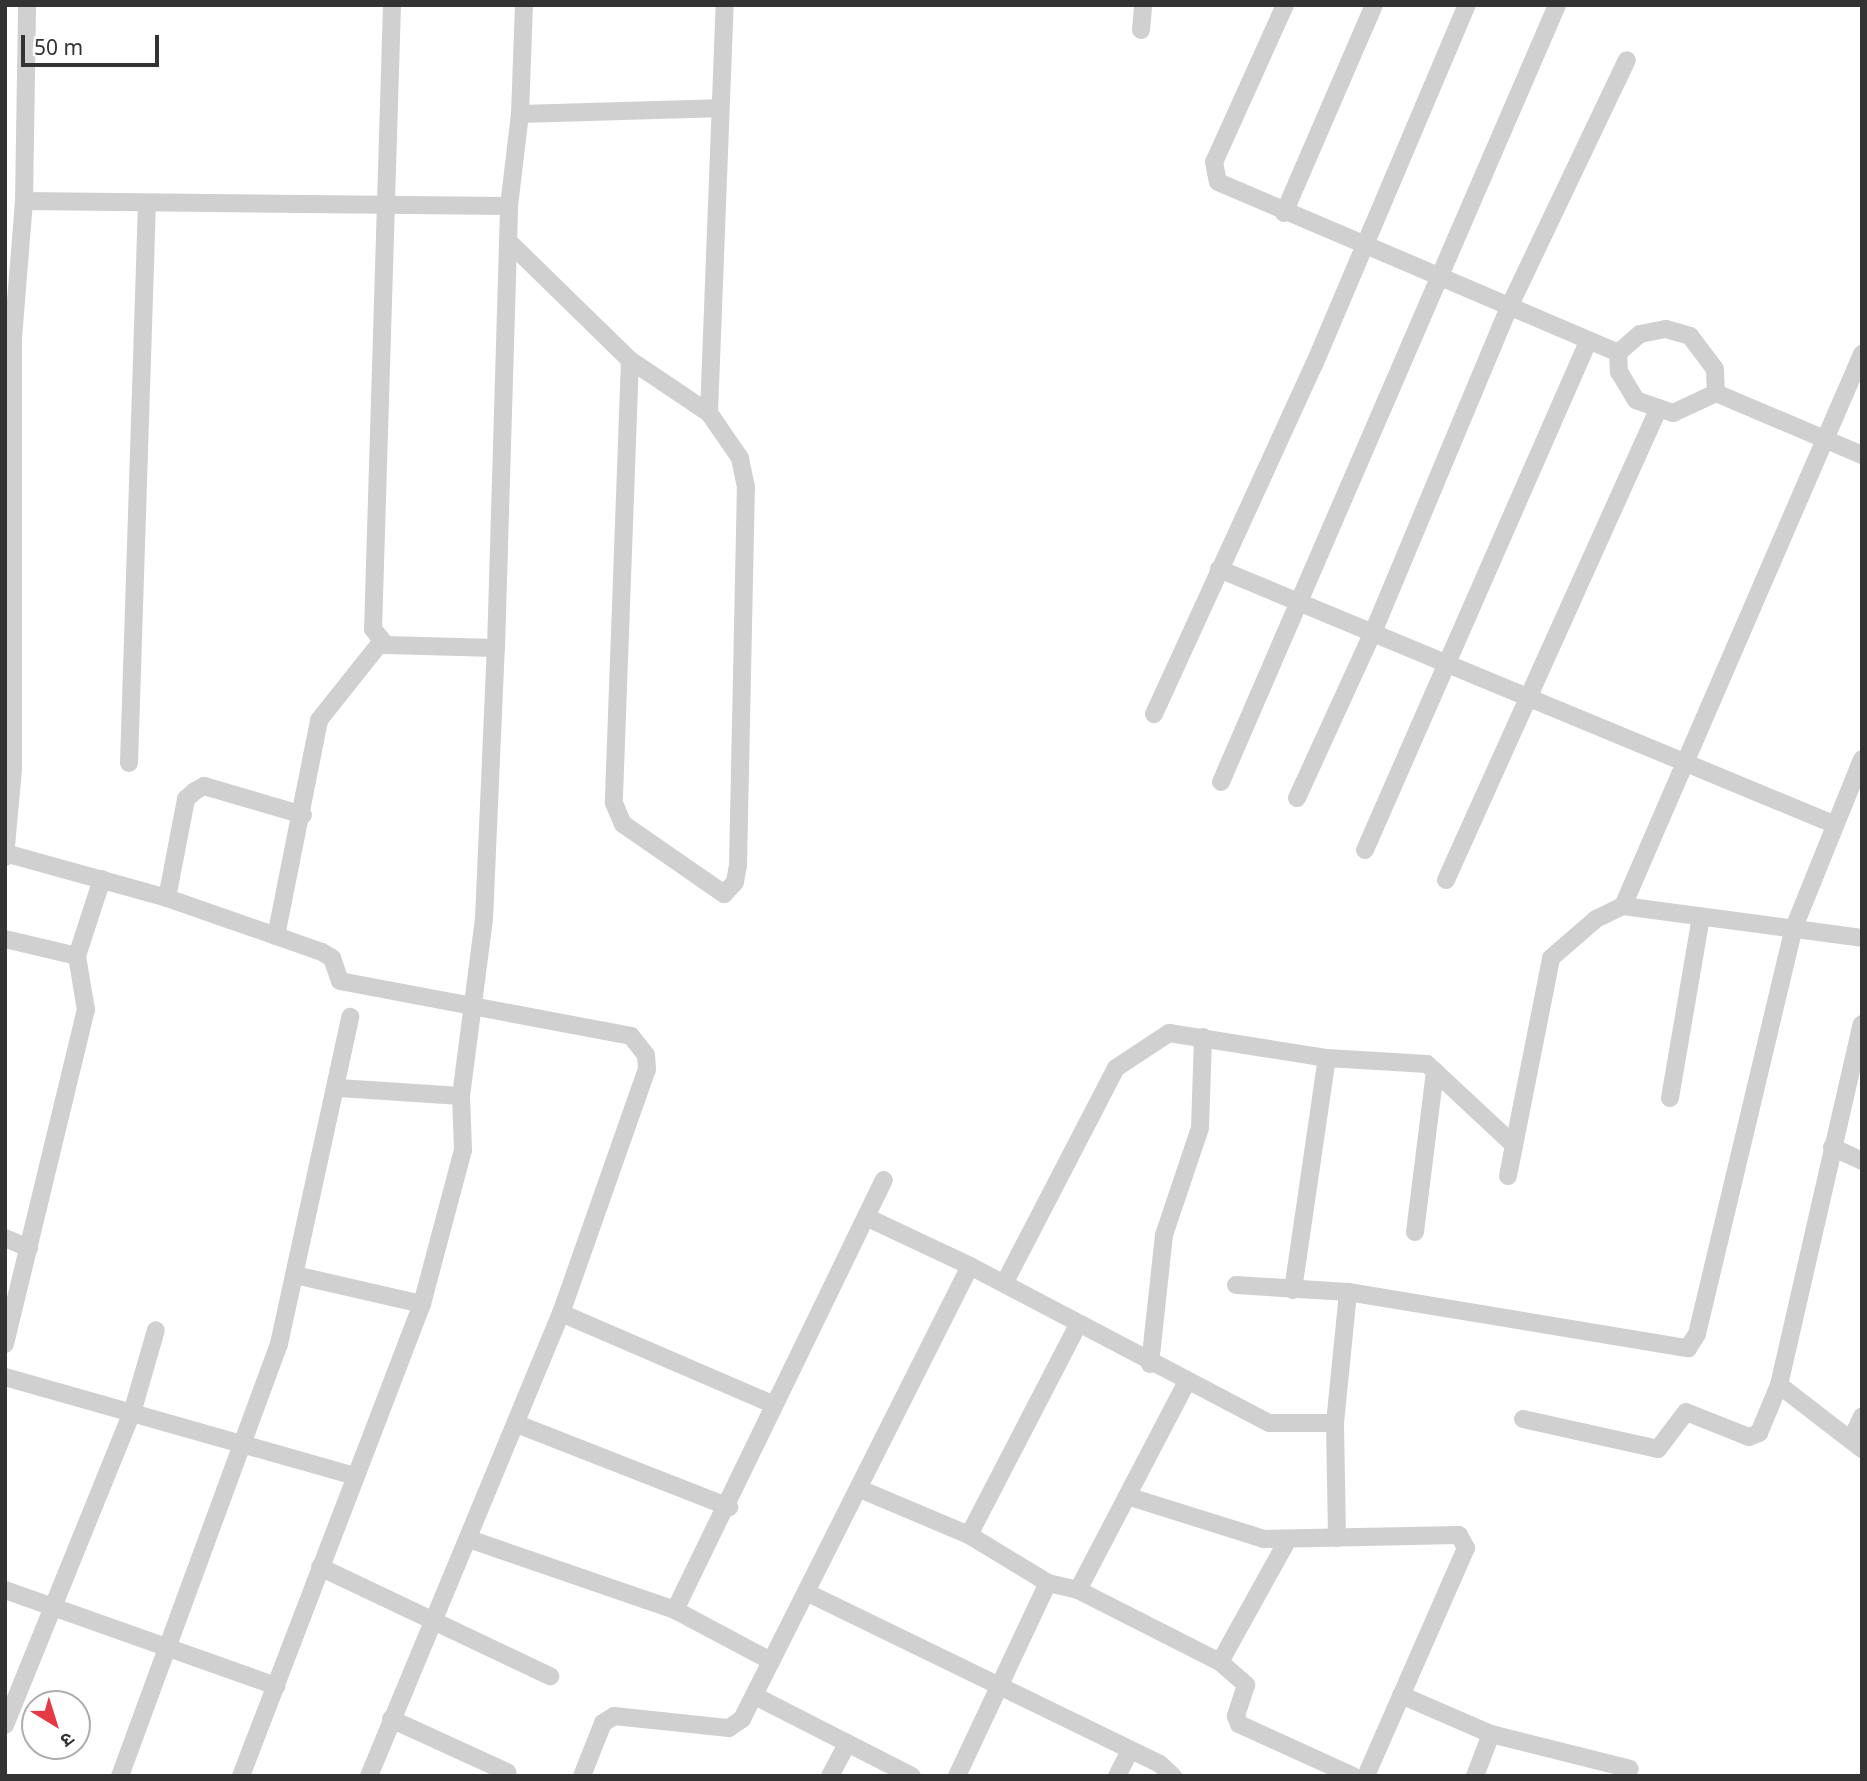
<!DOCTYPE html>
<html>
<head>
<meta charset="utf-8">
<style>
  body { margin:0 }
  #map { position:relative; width:1867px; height:1781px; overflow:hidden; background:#fff; font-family:"Noto Sans","Noto Sans Devanagari",sans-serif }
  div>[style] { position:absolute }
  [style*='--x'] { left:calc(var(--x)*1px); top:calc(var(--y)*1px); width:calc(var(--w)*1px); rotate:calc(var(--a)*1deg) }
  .minor>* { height:18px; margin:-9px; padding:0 9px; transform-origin:9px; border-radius:9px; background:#d0d0d0 }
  span { translate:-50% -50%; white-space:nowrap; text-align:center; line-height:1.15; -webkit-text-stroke:7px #fff; paint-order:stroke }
  .frame { position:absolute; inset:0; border:7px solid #333; pointer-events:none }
  .north { position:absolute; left:21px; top:1690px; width:70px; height:70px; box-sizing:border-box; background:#fff; border:2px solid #adadad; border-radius:50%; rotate:142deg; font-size:19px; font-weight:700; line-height:28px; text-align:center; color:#333 }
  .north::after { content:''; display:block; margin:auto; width:24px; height:32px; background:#e63946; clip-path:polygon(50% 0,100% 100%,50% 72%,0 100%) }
  .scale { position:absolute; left:21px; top:35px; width:138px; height:32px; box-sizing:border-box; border:4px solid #333; border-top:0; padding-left:9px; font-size:21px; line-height:24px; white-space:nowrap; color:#333; -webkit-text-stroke:5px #fff; paint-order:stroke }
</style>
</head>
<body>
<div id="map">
  <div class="minor">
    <div style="--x:392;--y:5;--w:624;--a:91.74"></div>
    <div style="--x:373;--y:629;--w:21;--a:51"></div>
    <div style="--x:386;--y:645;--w:110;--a:1.6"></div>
    <div style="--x:496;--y:648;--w:442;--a:-88.3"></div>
    <div style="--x:509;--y:206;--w:93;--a:-83.2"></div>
    <div style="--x:520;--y:114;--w:109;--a:-87.9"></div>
    <div style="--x:1285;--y:5;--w:172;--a:114.3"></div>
    <div style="--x:1214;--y:162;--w:20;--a:79"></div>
    <div style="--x:1218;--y:182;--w:435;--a:23.1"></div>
    <div style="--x:1141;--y:30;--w:25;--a:-85"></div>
    <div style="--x:520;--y:114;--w:197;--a:-1.7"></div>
    <div style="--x:24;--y:201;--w:485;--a:0.6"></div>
    <div style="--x:1284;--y:213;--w:227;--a:-66.6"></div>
    <div style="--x:508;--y:241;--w:170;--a:44.3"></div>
    <div style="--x:630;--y:360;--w:95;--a:33.9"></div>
    <div style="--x:709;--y:413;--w:408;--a:-87.8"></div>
    <div style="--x:1666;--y:329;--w:25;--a:16"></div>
    <div style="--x:1690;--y:336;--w:41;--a:52.9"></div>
    <div style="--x:1715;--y:369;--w:24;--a:88"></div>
    <div style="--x:1716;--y:393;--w:47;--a:155.1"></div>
    <div style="--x:1673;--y:413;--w:39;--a:-161"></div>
    <div style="--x:1636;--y:400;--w:33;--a:-121"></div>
    <div style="--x:1619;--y:372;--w:19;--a:-93"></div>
    <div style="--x:1618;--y:353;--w:29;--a:-41"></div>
    <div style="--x:1640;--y:334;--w:26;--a:-11"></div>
    <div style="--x:630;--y:360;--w:443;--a:92.1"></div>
    <div style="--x:614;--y:803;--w:23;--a:67"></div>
    <div style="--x:623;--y:824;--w:123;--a:34.7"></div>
    <div style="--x:724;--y:894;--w:16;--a:-47"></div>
    <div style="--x:735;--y:882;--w:17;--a:-80"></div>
    <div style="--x:738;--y:865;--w:378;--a:-88.8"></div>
    <div style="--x:746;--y:487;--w:30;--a:-102"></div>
    <div style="--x:740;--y:458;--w:55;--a:-124.6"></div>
    <div style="--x:1716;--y:393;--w:159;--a:23"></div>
    <div style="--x:1219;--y:569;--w:665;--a:22.55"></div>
    <div style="--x:1154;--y:714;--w:384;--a:-65.4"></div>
    <div style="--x:1314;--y:365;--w:391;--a:-67"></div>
    <div style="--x:129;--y:763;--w:560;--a:-88.16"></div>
    <div style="--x:1221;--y:782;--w:847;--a:-66.61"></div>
    <div style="--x:1297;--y:798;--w:185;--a:-65.4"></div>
    <div style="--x:1374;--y:630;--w:355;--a:-67.3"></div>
    <div style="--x:1511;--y:303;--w:269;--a:-64.5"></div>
    <div style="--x:1365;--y:850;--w:553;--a:-66.31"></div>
    <div style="--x:5;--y:853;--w:168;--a:15.5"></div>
    <div style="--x:167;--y:898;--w:164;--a:19.2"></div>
    <div style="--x:322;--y:952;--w:12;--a:31"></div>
    <div style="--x:332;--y:958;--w:24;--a:71"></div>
    <div style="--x:340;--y:981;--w:296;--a:10.7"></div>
    <div style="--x:631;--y:1036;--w:24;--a:52"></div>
    <div style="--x:646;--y:1055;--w:14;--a:86"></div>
    <div style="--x:647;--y:1069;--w:259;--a:109.4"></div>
    <div style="--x:561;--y:1313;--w:501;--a:112.52"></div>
    <div style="--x:5;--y:857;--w:88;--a:-84.8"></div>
    <div style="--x:13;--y:769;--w:431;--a:-90"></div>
    <div style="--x:13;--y:338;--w:137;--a:-85.4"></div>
    <div style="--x:24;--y:201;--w:196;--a:-89.1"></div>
    <div style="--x:1446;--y:880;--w:513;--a:-65.73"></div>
    <div style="--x:167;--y:898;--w:101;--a:-79.1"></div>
    <div style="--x:186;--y:799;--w:12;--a:-42"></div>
    <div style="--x:195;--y:791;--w:10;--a:-29"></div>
    <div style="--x:204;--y:786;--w:103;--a:16.3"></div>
    <div style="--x:1623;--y:906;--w:602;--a:-66.59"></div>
    <div style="--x:276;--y:936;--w:220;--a:-78.7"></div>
    <div style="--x:319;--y:720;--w:100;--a:-51.5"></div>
    <div style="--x:5;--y:939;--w:74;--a:13.3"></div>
    <div style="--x:339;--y:1088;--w:122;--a:3.8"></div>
    <div style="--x:1670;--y:1098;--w:184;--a:-80.3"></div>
    <div style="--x:1832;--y:1147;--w:33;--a:25"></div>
    <div style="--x:1508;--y:1176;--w:222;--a:-78.8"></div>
    <div style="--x:1551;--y:958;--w:60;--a:-40.9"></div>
    <div style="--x:1596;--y:919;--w:30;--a:-26"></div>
    <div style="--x:1623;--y:906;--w:241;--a:7.6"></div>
    <div style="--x:866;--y:1217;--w:115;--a:25.2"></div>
    <div style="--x:1415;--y:1232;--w:162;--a:-82.9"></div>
    <div style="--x:5;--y:1238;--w:26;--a:23"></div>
    <div style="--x:295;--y:1275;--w:130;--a:12.9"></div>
    <div style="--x:1005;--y:1282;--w:241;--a:-62.6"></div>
    <div style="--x:1116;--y:1068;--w:64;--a:-33.4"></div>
    <div style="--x:1169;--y:1033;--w:160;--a:9"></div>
    <div style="--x:1327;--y:1058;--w:100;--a:3.4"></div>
    <div style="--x:1427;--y:1064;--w:119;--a:43"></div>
    <div style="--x:1236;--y:1285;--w:112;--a:3.6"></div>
    <div style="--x:1348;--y:1292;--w:345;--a:9.4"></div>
    <div style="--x:1688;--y:1348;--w:17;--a:-57"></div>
    <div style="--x:1697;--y:1334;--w:415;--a:-76.6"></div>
    <div style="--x:1793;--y:930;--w:184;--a:-68"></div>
    <div style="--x:1293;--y:1290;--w:234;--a:-81.7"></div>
    <div style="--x:561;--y:1313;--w:230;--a:23.3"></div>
    <div style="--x:5;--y:1344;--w:344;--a:-76.4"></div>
    <div style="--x:86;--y:1010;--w:55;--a:-99.5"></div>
    <div style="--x:77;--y:956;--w:81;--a:-72"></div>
    <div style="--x:1150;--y:1364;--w:130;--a:-83.8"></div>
    <div style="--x:1164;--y:1235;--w:113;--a:-71.4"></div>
    <div style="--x:1200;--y:1128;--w:91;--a:-88.1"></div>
    <div style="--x:5;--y:1377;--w:363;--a:15.8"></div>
    <div style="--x:1779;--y:1385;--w:105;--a:37.6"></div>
    <div style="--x:1523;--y:1419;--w:138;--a:12.5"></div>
    <div style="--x:1658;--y:1449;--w:46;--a:-52.9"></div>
    <div style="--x:1686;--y:1412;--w:68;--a:21.6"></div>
    <div style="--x:1749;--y:1437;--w:11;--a:-22"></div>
    <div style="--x:1759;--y:1433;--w:52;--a:-67.4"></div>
    <div style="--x:1779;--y:1385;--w:370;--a:-77.1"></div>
    <div style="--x:517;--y:1424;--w:228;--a:21.4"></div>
    <div style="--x:1851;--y:1440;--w:26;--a:-65"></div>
    <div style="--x:860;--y:1489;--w:118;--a:22.9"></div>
    <div style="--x:969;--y:1535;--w:92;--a:31.3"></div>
    <div style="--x:1048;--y:1583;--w:31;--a:13"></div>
    <div style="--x:1078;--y:1590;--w:233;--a:-62.4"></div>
    <div style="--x:1127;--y:1496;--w:144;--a:17.4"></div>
    <div style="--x:1264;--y:1539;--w:195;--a:-1.2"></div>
    <div style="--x:1459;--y:1535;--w:15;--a:62"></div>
    <div style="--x:1466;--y:1548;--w:249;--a:113.7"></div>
    <div style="--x:969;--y:1535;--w:237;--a:-62.6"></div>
    <div style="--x:1337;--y:1538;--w:115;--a:-91"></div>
    <div style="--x:1335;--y:1423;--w:132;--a:-84.3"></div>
    <div style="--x:469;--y:1539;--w:218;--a:19"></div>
    <div style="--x:675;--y:1610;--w:109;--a:28"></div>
    <div style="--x:320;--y:1567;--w:255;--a:25.4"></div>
    <div style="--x:5;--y:1590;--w:288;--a:19.5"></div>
    <div style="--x:1078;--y:1590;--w:159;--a:26.9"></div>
    <div style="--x:1220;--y:1662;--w:35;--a:41"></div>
    <div style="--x:1246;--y:1685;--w:33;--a:108"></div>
    <div style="--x:1236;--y:1716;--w:9;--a:69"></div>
    <div style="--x:1239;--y:1724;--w:125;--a:24.5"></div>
    <div style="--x:808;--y:1593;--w:391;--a:25.9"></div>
    <div style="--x:1160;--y:1764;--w:18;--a:43"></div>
    <div style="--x:675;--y:1610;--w:478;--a:-64.1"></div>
    <div style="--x:1220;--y:1662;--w:138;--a:-61"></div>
    <div style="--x:1401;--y:1695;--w:98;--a:23.4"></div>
    <div style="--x:1491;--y:1734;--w:143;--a:14.1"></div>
    <div style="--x:755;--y:1696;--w:176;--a:27"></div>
    <div style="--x:391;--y:1719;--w:128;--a:24.6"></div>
    <div style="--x:5;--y:1725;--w:337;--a:-67.9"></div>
    <div style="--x:132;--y:1413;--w:86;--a:-73.9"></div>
    <div style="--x:120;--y:1776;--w:460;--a:-69.8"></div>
    <div style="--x:279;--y:1344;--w:335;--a:-77.7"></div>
    <div style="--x:241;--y:1776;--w:506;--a:-69.02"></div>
    <div style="--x:422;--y:1304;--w:159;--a:-75.1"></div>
    <div style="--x:463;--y:1150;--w:54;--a:-92.1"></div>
    <div style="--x:461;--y:1096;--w:178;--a:-82.6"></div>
    <div style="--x:484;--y:919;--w:271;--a:-87.5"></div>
    <div style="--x:582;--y:1776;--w:57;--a:-68.4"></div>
    <div style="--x:603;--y:1723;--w:13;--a:-32"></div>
    <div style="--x:614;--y:1716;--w:116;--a:6"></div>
    <div style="--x:729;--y:1728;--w:16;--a:-35"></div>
    <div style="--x:742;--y:1719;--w:507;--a:-63.28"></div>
    <div style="--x:970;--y:1266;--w:338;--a:27.7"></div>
    <div style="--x:1269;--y:1423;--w:66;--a:0"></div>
    <div style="--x:830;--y:1776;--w:34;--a:-62"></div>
    <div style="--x:957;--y:1776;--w:213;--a:-64.8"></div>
    <div style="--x:1117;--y:1776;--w:29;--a:-63"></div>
    <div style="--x:1475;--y:1776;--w:45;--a:-69.1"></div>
  </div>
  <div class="frame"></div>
  <div class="north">उ</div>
  <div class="scale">50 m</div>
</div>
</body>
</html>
